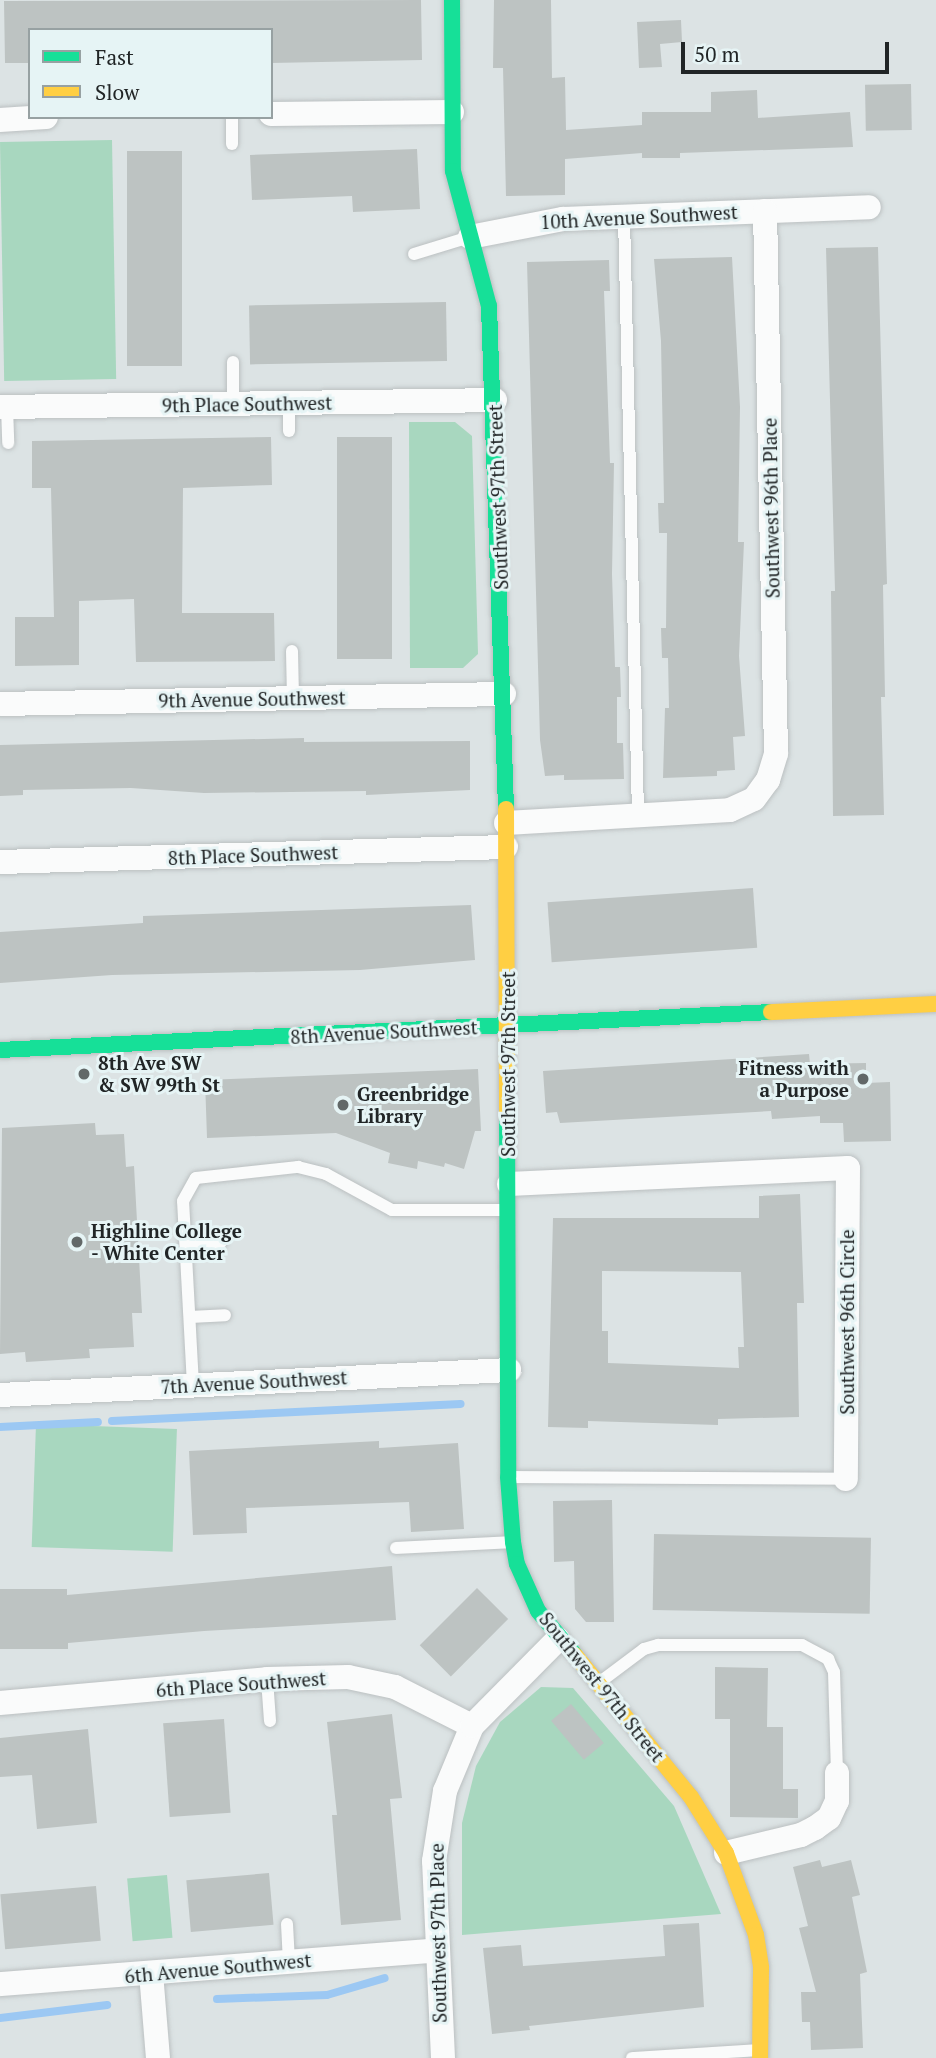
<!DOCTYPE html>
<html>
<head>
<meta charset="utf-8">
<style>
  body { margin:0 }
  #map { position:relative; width:936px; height:2058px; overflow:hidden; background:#dce3e4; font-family:"PT Serif",serif }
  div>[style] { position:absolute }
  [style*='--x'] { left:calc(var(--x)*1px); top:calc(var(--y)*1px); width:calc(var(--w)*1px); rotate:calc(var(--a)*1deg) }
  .green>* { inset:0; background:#a8d7bf; transform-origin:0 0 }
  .stream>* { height:8px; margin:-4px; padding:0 4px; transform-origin:4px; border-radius:4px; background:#9cc8f3 }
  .building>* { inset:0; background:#bdc3c2; transform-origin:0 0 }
  .roads { filter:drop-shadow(0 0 2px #bbc0c1) drop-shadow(0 0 2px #bbc0c1) }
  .lane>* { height:12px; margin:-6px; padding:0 6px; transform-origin:6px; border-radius:6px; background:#fafbfb }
  .street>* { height:24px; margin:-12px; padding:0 12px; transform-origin:12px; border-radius:12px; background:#fafbfb }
  .fast>* { height:16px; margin:-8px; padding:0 8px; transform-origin:8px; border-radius:8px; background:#16e098 }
  .slow>* { height:16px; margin:-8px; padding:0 8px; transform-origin:8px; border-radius:8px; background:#ffcf43 }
  .dots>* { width:19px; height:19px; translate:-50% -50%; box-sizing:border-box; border:4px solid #e6f4f5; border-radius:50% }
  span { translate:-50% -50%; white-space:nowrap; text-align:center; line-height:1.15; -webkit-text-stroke:6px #e6f4f5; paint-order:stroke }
  .street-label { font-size:19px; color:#212526 }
  .poi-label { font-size:19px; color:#212526; font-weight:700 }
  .left { translate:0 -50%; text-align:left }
  .right { translate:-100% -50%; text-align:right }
  .legend { position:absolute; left:28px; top:28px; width:245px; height:91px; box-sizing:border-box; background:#e6f4f5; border:2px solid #97a1a2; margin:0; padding:9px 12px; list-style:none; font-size:21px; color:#212526 }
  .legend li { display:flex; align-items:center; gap:14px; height:35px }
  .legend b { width:35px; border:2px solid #97a1a2 }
  .scale { position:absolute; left:681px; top:42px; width:208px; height:32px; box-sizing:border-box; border:4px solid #212526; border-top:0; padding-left:9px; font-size:21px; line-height:24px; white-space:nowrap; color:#212526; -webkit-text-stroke:5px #e6f4f5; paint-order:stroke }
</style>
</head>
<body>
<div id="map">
  <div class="green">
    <div style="left:112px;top:140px;width:239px;height:112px;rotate:89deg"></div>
    <div style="clip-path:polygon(409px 422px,455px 422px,472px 436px,478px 654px,463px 668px,410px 668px)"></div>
    <div style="left:36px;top:1424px;width:141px;height:123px;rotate:2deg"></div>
    <div style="clip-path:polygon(541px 1687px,573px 1688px,674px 1806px,721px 1914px,462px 1935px,462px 1823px,476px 1766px,500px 1722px)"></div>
    <div style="left:167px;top:1875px;width:63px;height:40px;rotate:85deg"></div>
  </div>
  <div class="stream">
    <div style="--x:112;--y:1421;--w:349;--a:-2.8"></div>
    <div style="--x:0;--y:1427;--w:98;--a:-2.9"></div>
    <div style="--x:217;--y:1999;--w:110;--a:-2.1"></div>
    <div style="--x:327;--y:1995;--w:60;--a:-16.3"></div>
    <div style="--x:0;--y:2018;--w:108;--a:-6.9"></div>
  </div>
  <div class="building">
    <div style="clip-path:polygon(421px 0,422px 60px,271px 63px,271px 30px,30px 30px,30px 63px,5px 63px,4px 1px)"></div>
    <div style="clip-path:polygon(494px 0,551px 0,552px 78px,565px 77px,566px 130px,642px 125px,642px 112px,711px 112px,711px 92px,757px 90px,758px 118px,850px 112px,853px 147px,680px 153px,680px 158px,642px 158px,642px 153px,565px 159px,565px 195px,506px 196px,503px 68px,493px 68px)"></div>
    <div style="clip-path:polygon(681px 20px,682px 42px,660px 44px,662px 67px,639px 68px,637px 22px)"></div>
    <div style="left:911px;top:84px;width:46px;height:46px;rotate:89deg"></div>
    <div style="clip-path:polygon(417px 149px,420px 209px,353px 212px,352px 196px,252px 200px,250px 155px)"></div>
    <div style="left:127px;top:151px;width:55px;height:215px"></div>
    <div style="clip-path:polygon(878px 247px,887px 584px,883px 585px,885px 697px,881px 697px,884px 815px,833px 816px,831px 591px,835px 591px,826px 248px)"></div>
    <div style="clip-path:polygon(732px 257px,740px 407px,738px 542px,744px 542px,739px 656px,745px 736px,733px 737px,735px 770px,717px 771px,717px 776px,663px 778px,665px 708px,669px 708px,668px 658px,662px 658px,661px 628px,666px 628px,667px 533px,659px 533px,658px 503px,664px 503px,661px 341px,654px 259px)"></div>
    <div style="clip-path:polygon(609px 260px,610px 291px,604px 291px,610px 463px,614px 463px,612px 574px,615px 667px,620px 667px,621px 697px,617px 697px,617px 743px,623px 743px,624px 779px,564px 780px,564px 775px,545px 776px,540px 740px,527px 262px)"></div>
    <div style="left:446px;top:302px;width:59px;height:197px;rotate:89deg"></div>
    <div style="clip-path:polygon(271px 437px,272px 485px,183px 488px,182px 613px,274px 613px,275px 661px,136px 662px,134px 599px,79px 601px,79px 665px,15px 666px,15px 617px,54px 617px,51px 488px,32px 488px,32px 441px)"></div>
    <div style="left:392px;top:437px;width:222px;height:55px;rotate:90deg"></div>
    <div style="clip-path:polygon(304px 738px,304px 742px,470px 741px,470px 790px,366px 795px,366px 791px,204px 793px,131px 788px,23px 790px,23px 795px,0 796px,0 745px)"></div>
    <div style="left:753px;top:888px;width:60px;height:206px;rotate:86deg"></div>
    <div style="clip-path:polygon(471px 905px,475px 960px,360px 970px,112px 975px,0 983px,0 932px,143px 923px,143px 916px)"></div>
    <div style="clip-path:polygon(809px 1054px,810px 1064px,866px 1063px,866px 1083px,890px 1082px,891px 1141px,844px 1142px,843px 1123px,820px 1123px,820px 1116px,772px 1119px,771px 1111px,560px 1123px,557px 1112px,546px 1113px,543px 1071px)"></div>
    <div style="clip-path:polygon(478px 1069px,481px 1131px,475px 1131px,464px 1169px,445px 1163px,444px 1167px,418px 1161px,417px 1169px,388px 1163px,390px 1153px,336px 1133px,207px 1138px,205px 1080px)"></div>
    <div style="clip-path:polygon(95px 1123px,96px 1135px,124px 1134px,126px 1167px,134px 1166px,142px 1313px,132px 1313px,134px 1347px,89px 1349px,90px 1358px,26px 1362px,25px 1352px,0 1354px,2px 1128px)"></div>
    <div style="clip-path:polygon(evenodd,800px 1194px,804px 1303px,797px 1303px,799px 1417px,718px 1419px,718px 1425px,588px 1421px,588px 1428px,548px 1427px,553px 1218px,759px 1218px,759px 1196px,800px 1194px,602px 1271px,741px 1272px,744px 1347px,738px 1347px,739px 1368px,608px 1363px,608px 1331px,602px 1331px,602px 1271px)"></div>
    <div style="clip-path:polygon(379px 1441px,379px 1448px,458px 1443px,464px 1529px,411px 1532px,409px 1502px,246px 1508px,247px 1533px,193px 1535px,189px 1451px)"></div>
    <div style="clip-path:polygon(612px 1500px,614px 1622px,586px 1622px,575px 1609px,574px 1561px,554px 1562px,553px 1501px)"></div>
    <div style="left:654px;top:1534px;width:217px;height:76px;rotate:1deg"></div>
    <div style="clip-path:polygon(392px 1566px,396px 1620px,204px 1631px,68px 1643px,68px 1649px,0 1649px,0 1589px,67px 1589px,67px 1595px)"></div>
    <div style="left:477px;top:1588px;width:44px;height:81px;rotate:45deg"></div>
    <div style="clip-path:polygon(715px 1667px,768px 1668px,767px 1727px,783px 1727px,783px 1789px,798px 1789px,798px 1818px,730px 1817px,730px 1719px,715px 1719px)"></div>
    <div style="left:571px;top:1704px;width:51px;height:26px;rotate:50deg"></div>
    <div style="clip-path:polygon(392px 1714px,402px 1798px,390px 1799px,401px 1920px,341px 1925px,332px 1815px,337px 1815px,327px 1722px)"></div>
    <div style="left:224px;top:1719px;width:94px;height:61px;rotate:86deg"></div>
    <div style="clip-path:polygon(88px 1729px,97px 1823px,37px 1829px,32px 1775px,0 1777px,0 1738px)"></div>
    <div style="clip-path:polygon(820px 1860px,822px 1867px,851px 1860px,860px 1895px,852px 1897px,867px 1972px,860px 1974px,863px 2048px,811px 2050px,810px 2022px,802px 2022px,801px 1992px,816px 1992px,799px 1928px,808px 1926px,793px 1867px)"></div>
    <div style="left:269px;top:1873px;width:52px;height:83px;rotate:85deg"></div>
    <div style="left:96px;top:1886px;width:55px;height:96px;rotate:85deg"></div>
    <div style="clip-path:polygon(699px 1923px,704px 2007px,529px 2026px,530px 2030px,492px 2034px,483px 1948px,521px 1945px,523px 1966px,665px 1956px,663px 1925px)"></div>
  </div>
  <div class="roads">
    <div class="lane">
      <div style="--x:232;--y:117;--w:27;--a:90"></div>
      <div style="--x:624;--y:216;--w:599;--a:88.66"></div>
      <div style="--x:414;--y:254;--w:59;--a:-16.9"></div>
      <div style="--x:233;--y:362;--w:42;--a:90"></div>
      <div style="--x:289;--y:404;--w:27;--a:90"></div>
      <div style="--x:7;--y:407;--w:36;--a:88"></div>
      <div style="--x:292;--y:651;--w:47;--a:88.8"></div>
      <div style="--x:186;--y:1244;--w:35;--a:-3"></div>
      <div style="--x:190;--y:1317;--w:35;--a:-3"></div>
      <div style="--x:193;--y:1385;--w:184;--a:-93.1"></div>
      <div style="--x:183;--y:1201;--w:26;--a:-61"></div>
      <div style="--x:196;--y:1178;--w:103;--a:-6.2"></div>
      <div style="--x:298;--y:1167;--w:29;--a:14"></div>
      <div style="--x:326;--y:1174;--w:75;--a:28.6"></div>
      <div style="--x:392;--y:1210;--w:113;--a:0"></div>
      <div style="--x:510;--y:1477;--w:336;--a:0.3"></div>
      <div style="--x:396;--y:1548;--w:117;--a:-2.9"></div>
      <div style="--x:267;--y:1679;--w:42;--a:85.9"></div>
      <div style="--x:600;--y:1682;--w:55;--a:-36.9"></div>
      <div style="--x:644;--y:1649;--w:15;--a:-16"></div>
      <div style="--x:658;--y:1645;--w:144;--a:0"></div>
      <div style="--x:802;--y:1645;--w:30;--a:28"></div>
      <div style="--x:828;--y:1659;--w:14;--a:65"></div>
      <div style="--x:834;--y:1672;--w:101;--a:88.3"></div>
      <div style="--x:287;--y:1924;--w:38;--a:87"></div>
      <div style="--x:632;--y:2058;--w:126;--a:-3.6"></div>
    </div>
    <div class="street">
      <div style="--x:271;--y:114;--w:181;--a:-0.6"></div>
      <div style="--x:0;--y:120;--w:46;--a:-3.7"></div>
      <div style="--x:470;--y:237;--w:95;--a:-11"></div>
      <div style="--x:563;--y:219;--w:306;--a:-2.2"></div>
      <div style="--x:0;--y:407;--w:495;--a:-0.8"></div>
      <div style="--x:0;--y:704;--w:504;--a:-1.14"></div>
      <div style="--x:506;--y:823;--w:224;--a:-3.3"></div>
      <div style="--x:730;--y:810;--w:26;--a:-25"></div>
      <div style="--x:754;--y:799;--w:24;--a:-54"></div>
      <div style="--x:768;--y:780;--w:28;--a:-73"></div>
      <div style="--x:776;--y:753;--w:542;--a:-91.16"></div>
      <div style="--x:0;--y:862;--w:506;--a:-1.7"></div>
      <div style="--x:509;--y:1184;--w:339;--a:-2.7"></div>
      <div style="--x:848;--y:1168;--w:311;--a:90.4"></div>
      <div style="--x:0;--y:1395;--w:510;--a:-2.81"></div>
      <div style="--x:0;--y:1703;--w:268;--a:-5.1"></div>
      <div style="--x:267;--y:1679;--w:81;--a:-1.4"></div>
      <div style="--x:348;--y:1677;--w:48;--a:12"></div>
      <div style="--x:395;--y:1687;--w:86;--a:26.9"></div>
      <div style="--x:726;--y:1853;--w:77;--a:-13.5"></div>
      <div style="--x:801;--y:1835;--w:16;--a:-27"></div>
      <div style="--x:815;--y:1828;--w:17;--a:-36"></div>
      <div style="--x:829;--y:1818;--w:19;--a:-65"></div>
      <div style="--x:837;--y:1801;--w:28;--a:-90"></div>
      <div style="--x:151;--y:1973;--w:85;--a:85.3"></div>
      <div style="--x:0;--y:1984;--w:438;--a:-4.4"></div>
      <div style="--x:443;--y:2058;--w:197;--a:-92.6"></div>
      <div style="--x:434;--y:1861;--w:71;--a:-81.1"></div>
      <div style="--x:445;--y:1791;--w:70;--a:-67.4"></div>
      <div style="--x:472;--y:1726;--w:122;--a:-45.3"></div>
    </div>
    <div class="fast">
      <div style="--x:452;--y:0;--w:171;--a:89.7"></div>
      <div style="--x:453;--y:171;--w:140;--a:75.1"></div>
      <div style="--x:489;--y:306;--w:503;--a:88.06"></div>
      <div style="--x:0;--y:1050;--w:772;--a:-2.82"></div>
      <div style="--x:507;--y:1113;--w:364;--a:89.8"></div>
      <div style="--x:508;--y:1477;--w:65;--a:85.6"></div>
      <div style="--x:513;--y:1542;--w:22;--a:80"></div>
      <div style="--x:517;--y:1564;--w:51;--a:65.9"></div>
      <div style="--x:538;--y:1611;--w:57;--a:49.9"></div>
    </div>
    <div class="slow">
      <div style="--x:506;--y:809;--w:304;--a:89.8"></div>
      <div style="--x:771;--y:1012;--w:165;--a:-2.8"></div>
      <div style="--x:575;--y:1655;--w:183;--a:50.8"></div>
      <div style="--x:691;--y:1797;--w:66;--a:58"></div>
      <div style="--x:726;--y:1853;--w:87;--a:69.9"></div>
      <div style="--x:756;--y:1935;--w:33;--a:81"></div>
      <div style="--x:761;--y:1968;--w:90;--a:90.6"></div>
    </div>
  </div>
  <div class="dots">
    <div style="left:84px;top:1074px;background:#626868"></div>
    <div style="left:863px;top:1079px;background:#626868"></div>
    <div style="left:343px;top:1105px;background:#626868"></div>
    <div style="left:77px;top:1242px;background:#626868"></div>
  </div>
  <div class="street-label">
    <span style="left:639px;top:217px;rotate:-3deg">10th Avenue Southwest</span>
    <span style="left:247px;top:404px;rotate:-1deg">9th Place Southwest</span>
    <span style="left:498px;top:497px;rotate:-92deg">Southwest 97th Street</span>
    <span style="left:771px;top:508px;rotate:-91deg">Southwest 96th Place</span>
    <span style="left:252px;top:699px;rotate:-1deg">9th Avenue Southwest</span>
    <span style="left:253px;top:855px;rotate:-2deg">8th Place Southwest</span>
    <span style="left:384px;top:1032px;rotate:-3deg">8th Avenue Southwest</span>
    <span style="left:508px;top:1064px;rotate:-90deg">Southwest 97th Street</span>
    <span style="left:847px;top:1322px;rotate:-90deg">Southwest 96th Circle</span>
    <span style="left:254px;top:1382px;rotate:-3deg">7th Avenue Southwest</span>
    <span style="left:241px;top:1684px;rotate:-4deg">6th Place Southwest</span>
    <span style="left:602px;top:1687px;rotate:51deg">Southwest 97th Street</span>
    <span style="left:438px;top:1933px;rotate:-91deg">Southwest 97th Place</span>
    <span style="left:218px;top:1968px;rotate:-5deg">6th Avenue Southwest</span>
  </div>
  <div class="poi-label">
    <span class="left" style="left:98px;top:1074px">8th Ave SW<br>&amp; SW 99th St</span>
    <span class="right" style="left:849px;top:1079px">Fitness with<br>a Purpose</span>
    <span class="left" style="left:357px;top:1105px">Greenbridge<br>Library</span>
    <span class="left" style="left:91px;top:1242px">Highline College<br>- White Center</span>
  </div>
  <ul class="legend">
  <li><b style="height:9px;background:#16e098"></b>Fast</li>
  <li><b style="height:9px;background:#ffcf43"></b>Slow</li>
  </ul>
  <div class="scale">50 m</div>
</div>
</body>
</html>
